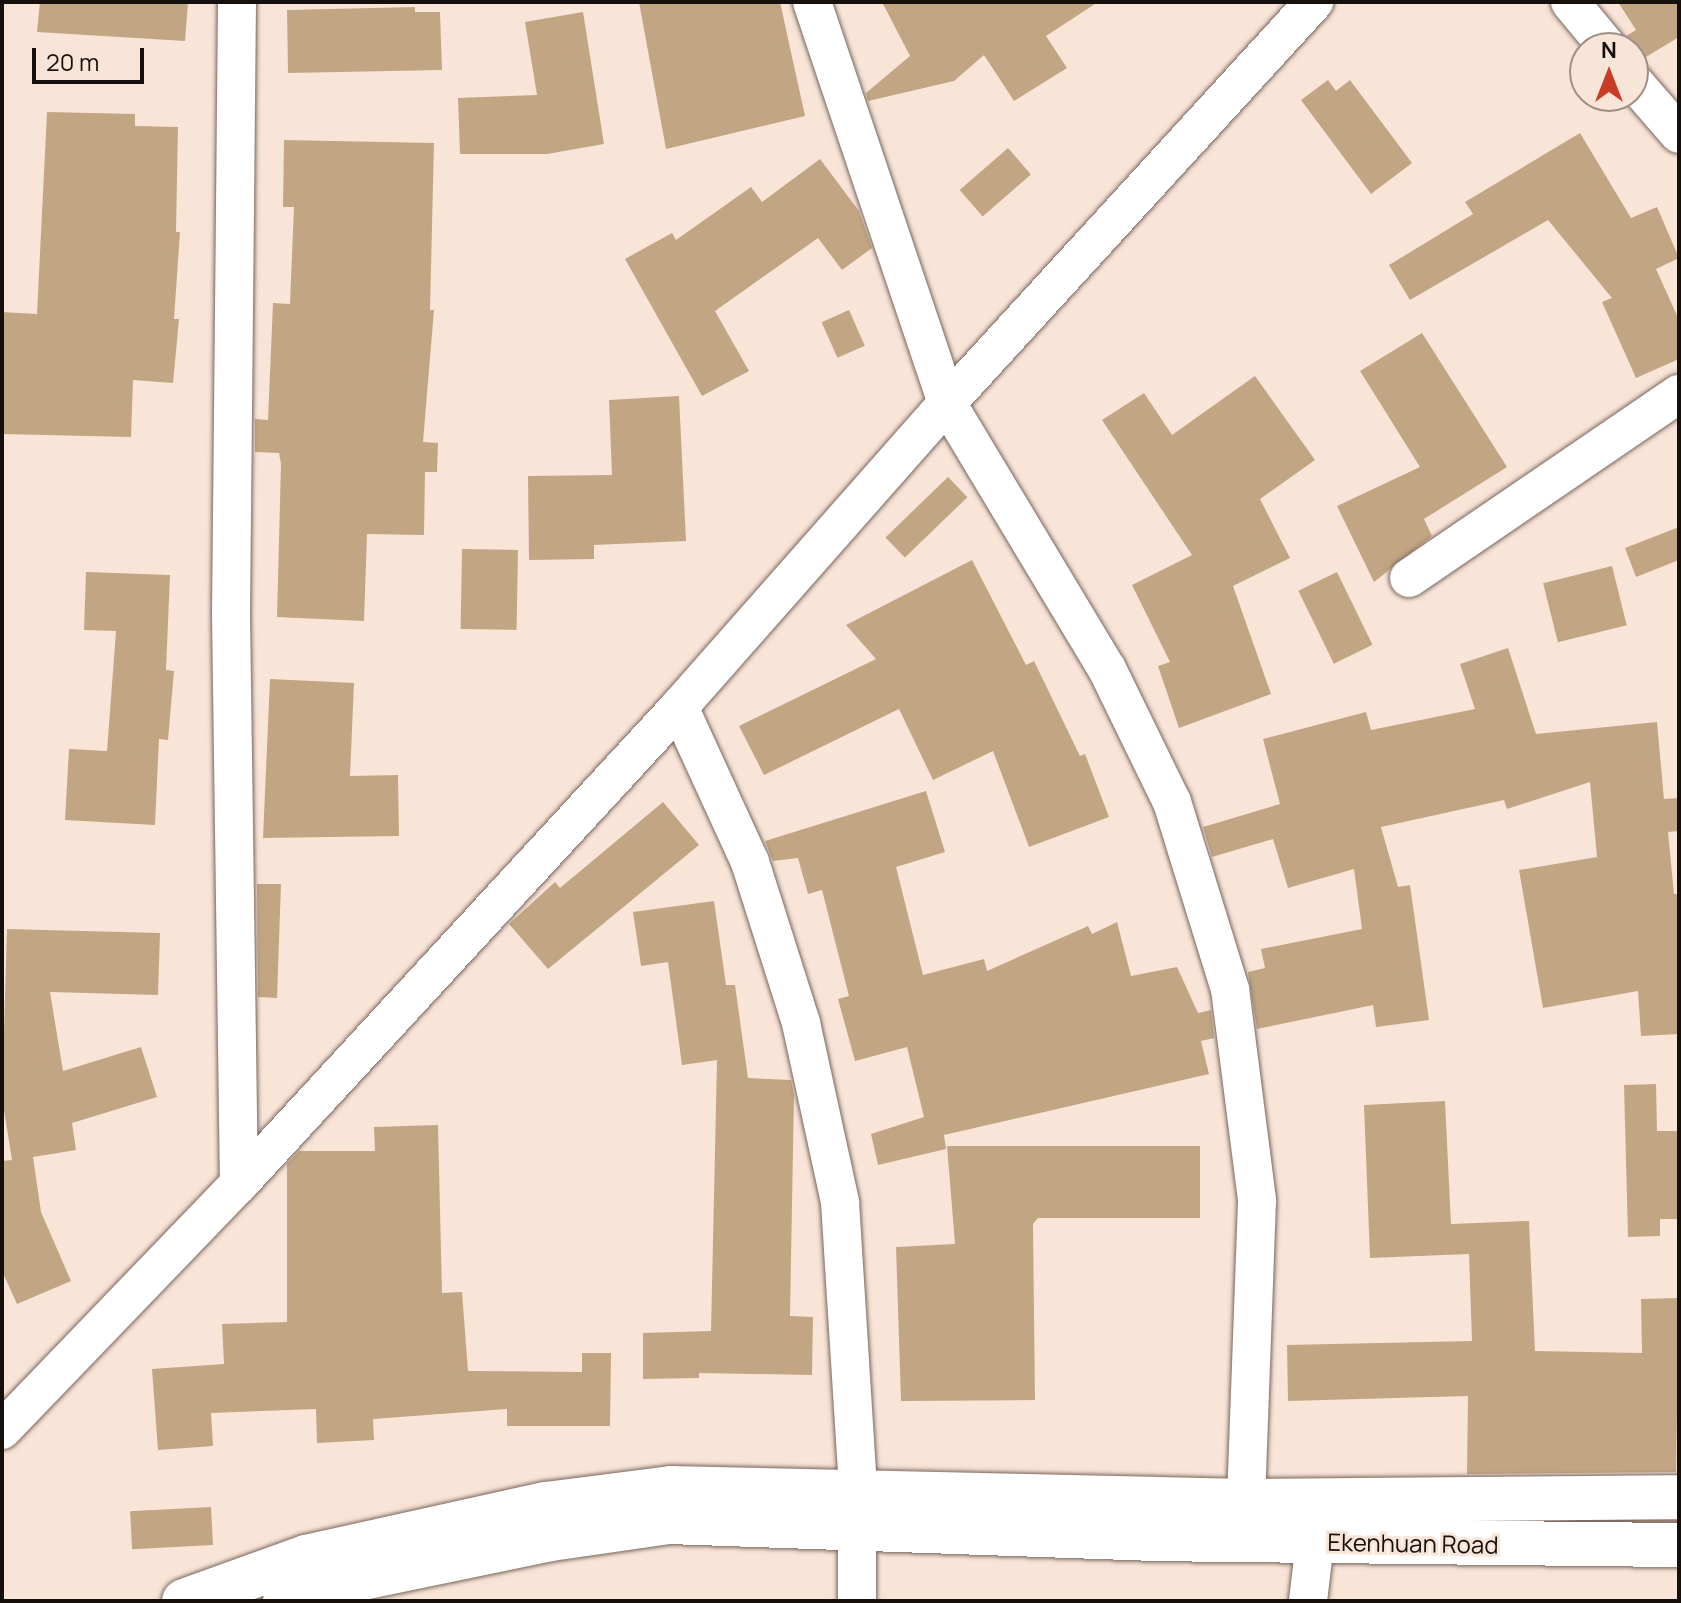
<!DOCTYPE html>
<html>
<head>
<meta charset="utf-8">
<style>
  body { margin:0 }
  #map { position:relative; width:1681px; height:1603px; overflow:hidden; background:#f9e4d8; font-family:Manrope,sans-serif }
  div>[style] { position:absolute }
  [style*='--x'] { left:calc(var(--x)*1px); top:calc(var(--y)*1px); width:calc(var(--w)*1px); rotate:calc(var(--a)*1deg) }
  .building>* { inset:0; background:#c2a684; transform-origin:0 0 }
  .roads { filter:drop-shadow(0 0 2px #78665c) drop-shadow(0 0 2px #78665c) }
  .minor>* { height:38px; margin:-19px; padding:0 19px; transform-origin:19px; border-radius:19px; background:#fff }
  .major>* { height:44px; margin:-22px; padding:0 22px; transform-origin:22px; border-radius:22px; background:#fff }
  span { translate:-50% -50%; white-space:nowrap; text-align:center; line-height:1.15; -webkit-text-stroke:6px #f9e4d8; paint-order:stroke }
  .street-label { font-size:24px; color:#16100c }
  .frame { position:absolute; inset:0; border:4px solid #16100c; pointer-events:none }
  .north { position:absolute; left:1569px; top:32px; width:80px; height:80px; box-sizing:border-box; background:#f9e4d8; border:2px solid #9e8f86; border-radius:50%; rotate:0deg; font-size:22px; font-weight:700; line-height:32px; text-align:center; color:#16100c }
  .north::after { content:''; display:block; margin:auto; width:28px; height:36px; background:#c83c26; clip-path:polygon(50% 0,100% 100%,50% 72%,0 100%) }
  .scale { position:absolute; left:32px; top:48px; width:112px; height:36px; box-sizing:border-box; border:4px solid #16100c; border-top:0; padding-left:10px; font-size:24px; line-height:28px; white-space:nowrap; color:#16100c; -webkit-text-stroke:6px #f9e4d8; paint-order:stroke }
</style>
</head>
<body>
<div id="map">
  <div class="building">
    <div style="clip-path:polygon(40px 2px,188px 2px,185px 41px,37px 32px)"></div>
    <div style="clip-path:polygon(639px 2px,780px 2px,805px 116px,666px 149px)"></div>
    <div style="clip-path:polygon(882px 2px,1098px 2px,1046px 36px,1067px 68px,1014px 101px,984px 55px,954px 81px,868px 101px,866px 93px,910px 56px)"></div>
    <div style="clip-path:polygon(1618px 2px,1679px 2px,1679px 37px,1641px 60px,1633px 60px,1626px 36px,1636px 30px)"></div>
    <div style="clip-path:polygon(415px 7px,415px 12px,440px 12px,442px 70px,288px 73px,287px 10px)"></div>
    <div style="clip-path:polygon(583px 12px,604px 144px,547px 154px,460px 154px,458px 98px,537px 95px,525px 22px)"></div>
    <div style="clip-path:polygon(1328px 80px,1336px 91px,1350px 80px,1412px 163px,1371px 194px,1301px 100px)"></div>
    <div style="clip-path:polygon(47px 112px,135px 114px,135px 126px,178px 127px,176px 232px,180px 232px,174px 319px,179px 319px,173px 383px,133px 380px,131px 437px,2px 434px,2px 312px,37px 314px)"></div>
    <div style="clip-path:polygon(1580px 133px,1631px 218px,1657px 207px,1679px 258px,1656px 269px,1679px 320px,1679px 359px,1636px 378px,1602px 302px,1612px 298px,1548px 220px,1410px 300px,1389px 265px,1473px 214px,1465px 202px)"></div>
    <div style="clip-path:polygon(284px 140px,434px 143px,430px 310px,434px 310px,423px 442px,438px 443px,437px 472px,425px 472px,424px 535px,367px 534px,364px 621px,277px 617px,281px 464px,279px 453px,255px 452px,255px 419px,268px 420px,273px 303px,290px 304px,294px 207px,283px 207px)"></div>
    <div style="left:1008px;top:148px;width:35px;height:64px;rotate:49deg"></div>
    <div style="clip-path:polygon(820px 159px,859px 211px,872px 248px,842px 270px,818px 238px,715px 311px,749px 371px,702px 396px,625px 259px,672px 233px,676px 240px,751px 187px,762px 202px)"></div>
    <div style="left:849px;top:310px;width:39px;height:30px;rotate:66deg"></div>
    <div style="clip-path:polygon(1422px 333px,1507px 467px,1424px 519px,1432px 536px,1374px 582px,1337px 506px,1420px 467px,1360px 371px)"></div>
    <div style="clip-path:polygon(1255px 376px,1315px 460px,1260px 499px,1290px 558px,1233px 586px,1271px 694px,1179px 728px,1158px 666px,1170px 662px,1132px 585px,1192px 555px,1102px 420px,1144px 393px,1172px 435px)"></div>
    <div style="clip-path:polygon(679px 396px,686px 541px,594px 545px,594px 559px,529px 560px,528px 476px,612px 475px,609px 400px)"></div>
    <div style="left:948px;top:477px;width:28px;height:87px;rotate:46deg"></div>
    <div style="clip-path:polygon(1679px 527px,1679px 560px,1636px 577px,1625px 548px)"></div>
    <div style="left:462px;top:549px;width:56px;height:80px;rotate:1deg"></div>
    <div style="clip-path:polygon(972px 560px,1026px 665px,1034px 661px,1080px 756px,1085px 754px,1109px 817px,1029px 847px,993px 751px,933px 780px,899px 709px,764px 775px,739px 726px,876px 659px,846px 625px)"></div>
    <div style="left:1612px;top:566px;width:61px;height:71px;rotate:76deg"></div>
    <div style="clip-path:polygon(86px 572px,170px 575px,166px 670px,174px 671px,168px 740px,159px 739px,155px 825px,65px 820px,69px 749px,107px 751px,116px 631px,84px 630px)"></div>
    <div style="left:1337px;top:572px;width:81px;height:43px;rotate:64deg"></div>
    <div style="clip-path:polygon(1508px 648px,1536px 734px,1657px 722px,1664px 799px,1679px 798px,1679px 831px,1668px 832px,1674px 894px,1679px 894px,1679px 1034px,1641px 1036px,1638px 991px,1543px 1008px,1519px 870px,1597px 857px,1590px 782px,1507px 809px,1504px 800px,1381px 827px,1398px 887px,1410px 885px,1429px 1020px,1376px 1027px,1373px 1005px,1257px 1029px,1248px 972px,1265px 968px,1261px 949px,1362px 929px,1354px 869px,1288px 888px,1273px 839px,1212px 857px,1203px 827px,1280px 804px,1263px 739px,1366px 712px,1371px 730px,1475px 709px,1460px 664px)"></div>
    <div style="clip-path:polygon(270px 679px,354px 683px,350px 776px,398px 775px,399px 836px,263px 838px)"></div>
    <div style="clip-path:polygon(926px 791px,945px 852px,896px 867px,923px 975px,984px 959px,987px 971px,1088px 926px,1092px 934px,1117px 922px,1131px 976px,1177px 967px,1198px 1013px,1211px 1010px,1214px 1038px,1201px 1041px,1209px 1074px,944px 1135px,946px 1149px,878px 1165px,871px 1134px,924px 1117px,907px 1047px,855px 1061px,838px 999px,849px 996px,822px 890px,808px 894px,798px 858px,773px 861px,765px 841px)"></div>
    <div style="clip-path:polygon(663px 802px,699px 845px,548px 969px,509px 924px,555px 882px,560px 888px)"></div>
    <div style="clip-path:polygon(257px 884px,281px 884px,277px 998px,258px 997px)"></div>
    <div style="clip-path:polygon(714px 901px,726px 985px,735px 985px,748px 1078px,791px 1080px,794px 1095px,790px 1316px,813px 1317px,812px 1375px,699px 1373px,699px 1378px,643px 1379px,643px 1333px,711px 1331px,717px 1060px,682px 1065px,668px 962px,641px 966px,633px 912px)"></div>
    <div style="clip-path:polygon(7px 929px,160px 933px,158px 995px,50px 992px,63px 1071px,141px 1047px,157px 1097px,72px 1123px,76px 1150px,33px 1157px,41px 1212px,71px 1281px,17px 1304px,2px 1271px,2px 1161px,12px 1160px,2px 1098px)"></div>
    <div style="clip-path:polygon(1656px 1084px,1657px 1131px,1679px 1131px,1679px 1219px,1660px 1219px,1660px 1236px,1628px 1237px,1624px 1085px)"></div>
    <div style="clip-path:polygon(1445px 1101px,1451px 1224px,1529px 1221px,1535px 1351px,1642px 1353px,1641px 1299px,1679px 1298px,1676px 1472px,1467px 1474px,1468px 1396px,1288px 1401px,1287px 1345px,1472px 1341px,1469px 1254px,1370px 1258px,1364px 1105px)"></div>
    <div style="clip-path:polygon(438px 1125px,442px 1293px,462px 1292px,468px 1371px,582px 1372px,582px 1353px,611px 1353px,610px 1426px,507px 1426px,507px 1409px,373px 1419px,374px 1440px,317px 1443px,316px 1409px,211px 1413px,213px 1446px,158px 1450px,152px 1369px,224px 1364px,222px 1324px,287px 1322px,287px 1164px,299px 1151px,375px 1151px,374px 1127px)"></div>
    <div style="clip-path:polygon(947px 1146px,1200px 1146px,1200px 1218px,1038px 1218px,1033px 1224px,1035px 1400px,901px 1401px,896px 1247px,955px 1244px)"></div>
    <div style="left:211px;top:1507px;width:38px;height:81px;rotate:87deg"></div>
  </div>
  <div class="roads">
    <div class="minor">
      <div style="--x:237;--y:2;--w:612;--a:90.56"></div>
      <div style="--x:231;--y:614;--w:570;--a:89.2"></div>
      <div style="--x:812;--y:2;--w:423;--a:71.4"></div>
      <div style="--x:947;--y:403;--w:310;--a:59"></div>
      <div style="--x:1107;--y:669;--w:148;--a:64"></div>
      <div style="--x:1172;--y:802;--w:196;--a:72.8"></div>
      <div style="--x:1230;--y:989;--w:214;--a:82.7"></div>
      <div style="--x:1257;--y:1201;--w:300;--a:92.1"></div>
      <div style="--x:1570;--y:2;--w:60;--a:50.4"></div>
      <div style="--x:1633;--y:81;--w:70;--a:49"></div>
      <div style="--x:1409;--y:578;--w:327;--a:-34.3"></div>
      <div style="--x:679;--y:707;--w:170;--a:65.4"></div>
      <div style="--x:750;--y:862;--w:169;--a:72.4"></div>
      <div style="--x:801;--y:1023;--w:183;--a:77.7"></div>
      <div style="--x:840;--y:1202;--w:289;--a:86.4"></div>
      <div style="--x:2;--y:1430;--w:342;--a:-46.1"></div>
      <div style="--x:239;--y:1184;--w:649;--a:-47.31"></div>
      <div style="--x:679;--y:707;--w:405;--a:-48.6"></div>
      <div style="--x:947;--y:403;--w:544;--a:-47.53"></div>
      <div style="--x:857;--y:1528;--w:73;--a:90"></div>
      <div style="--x:1308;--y:1601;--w:59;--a:-83.2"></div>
    </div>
    <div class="major">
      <div style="--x:184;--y:1601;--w:130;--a:-19.8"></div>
      <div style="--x:306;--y:1557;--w:246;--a:-12.5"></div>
      <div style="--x:546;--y:1504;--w:126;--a:-7.3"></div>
      <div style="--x:671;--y:1488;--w:575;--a:1.3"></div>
      <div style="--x:1246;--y:1501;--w:433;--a:-0.5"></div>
      <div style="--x:285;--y:1601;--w:37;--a:-22"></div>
      <div style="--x:319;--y:1587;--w:237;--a:-11.7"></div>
      <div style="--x:551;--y:1539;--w:119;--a:-8.2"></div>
      <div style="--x:669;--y:1522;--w:478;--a:2"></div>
      <div style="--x:1147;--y:1539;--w:532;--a:0.65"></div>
    </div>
  </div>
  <div class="street-label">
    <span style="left:1413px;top:1543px;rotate:1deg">Ekenhuan Road</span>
  </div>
  <div class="frame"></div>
  <div class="north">N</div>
  <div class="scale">20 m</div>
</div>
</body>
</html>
